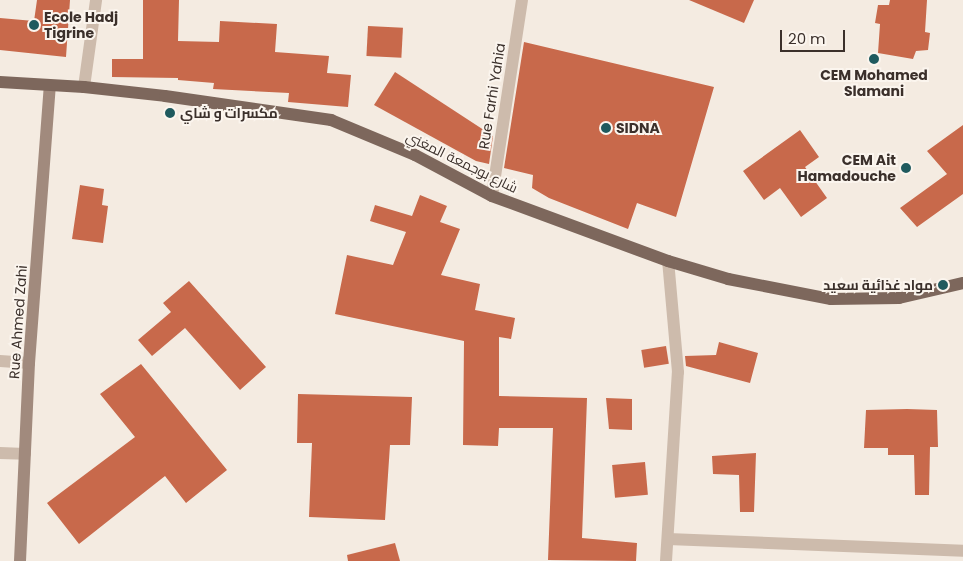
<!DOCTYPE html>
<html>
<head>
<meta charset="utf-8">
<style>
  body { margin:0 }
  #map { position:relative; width:963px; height:561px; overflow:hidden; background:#f4ebe1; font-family:Poppins,Cairo,sans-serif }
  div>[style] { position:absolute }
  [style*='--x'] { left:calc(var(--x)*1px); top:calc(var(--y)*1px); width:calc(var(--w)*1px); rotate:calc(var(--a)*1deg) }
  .building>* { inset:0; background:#c8694b; transform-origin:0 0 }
  .street>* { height:12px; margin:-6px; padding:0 6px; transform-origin:6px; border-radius:6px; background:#cdbbac }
  .secondary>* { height:12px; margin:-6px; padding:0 6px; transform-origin:6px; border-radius:6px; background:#a18a7d }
  .primary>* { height:12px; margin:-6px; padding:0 6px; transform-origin:6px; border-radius:6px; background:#7d675c }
  .dots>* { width:14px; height:14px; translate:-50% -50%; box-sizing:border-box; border:2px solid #fbf5ee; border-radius:50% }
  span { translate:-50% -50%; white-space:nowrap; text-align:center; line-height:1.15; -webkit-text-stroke:4px #fbf5ee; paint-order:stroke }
  .poi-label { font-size:14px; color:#3b302b; font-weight:700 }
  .left { translate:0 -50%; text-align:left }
  .right { translate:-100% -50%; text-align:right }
  .street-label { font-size:14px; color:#3b302b }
  .scale { position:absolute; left:780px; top:30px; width:65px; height:22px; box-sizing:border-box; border:2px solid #3b302b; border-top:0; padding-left:6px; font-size:15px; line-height:18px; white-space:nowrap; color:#3b302b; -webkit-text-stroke:4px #fbf5ee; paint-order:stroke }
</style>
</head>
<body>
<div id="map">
  <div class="building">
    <div style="clip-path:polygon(37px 0,70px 0,66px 57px,0 50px,0 18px,34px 21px)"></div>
    <div style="clip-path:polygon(143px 0,179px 0,178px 41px,219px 42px,220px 21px,277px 24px,275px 52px,329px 56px,327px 73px,351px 75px,348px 107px,288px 102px,289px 93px,213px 89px,214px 83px,178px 80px,178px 78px,112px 77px,112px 59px,143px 59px)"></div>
    <div style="clip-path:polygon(689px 0,754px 0,744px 23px)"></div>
    <div style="clip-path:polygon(890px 0,927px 0,925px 32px,930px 33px,928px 50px,916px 51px,913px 59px,878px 53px,880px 24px,875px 23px,878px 5px,889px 5px)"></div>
    <div style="left:368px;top:26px;width:35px;height:30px;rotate:3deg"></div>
    <div style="clip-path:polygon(524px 42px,714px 87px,676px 217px,637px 203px,628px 229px,549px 198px,532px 188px,533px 175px,504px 168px)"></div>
    <div style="clip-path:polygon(395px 72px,493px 136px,489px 164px,476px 161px,374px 105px)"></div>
    <div style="clip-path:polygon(963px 125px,963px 194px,917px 227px,900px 208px,947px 174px,927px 151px)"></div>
    <div style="clip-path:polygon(800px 130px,819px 157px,805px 167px,827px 198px,801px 217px,780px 188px,764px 200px,743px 171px)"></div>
    <div style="clip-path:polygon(80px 185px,104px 189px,102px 205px,108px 206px,103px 243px,72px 239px)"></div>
    <div style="clip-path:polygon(420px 195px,447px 206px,440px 222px,460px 229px,441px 275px,480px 284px,475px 310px,515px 318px,511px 339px,499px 337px,499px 396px,587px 398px,582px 538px,637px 543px,636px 561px,548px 560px,553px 428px,499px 428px,498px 446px,463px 445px,464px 341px,335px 314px,347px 255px,393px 265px,406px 232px,370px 221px,375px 205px,412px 216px)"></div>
    <div style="clip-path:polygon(189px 281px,266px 367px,240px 390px,185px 328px,152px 356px,138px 340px,171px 312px,163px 303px)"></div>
    <div style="clip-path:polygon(719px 342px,758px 353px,750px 383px,686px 366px,685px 356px,716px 355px)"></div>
    <div style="left:666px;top:346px;width:18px;height:25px;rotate:81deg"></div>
    <div style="clip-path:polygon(141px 364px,227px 470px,186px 503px,165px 476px,79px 544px,47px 503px,135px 437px,100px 394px)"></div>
    <div style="clip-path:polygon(298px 394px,412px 397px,410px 445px,390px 445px,385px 520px,309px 517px,312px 443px,297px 443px)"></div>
    <div style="clip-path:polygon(606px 398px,632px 399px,632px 430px,609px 429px)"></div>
    <div style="clip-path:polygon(907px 409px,937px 410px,938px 447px,930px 447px,929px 495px,915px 495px,914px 455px,888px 455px,888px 448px,864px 448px,866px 410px)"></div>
    <div style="clip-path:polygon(756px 453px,754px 512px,740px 512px,739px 475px,713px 474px,712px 456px)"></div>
    <div style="left:645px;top:462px;width:33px;height:33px;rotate:85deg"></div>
    <div style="clip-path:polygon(395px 543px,400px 561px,348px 561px,347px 555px)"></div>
  </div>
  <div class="street">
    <div style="--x:84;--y:87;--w:88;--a:-82.1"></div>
    <div style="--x:492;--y:196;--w:198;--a:-81.3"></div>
    <div style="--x:0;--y:361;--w:29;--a:4"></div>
    <div style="--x:0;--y:453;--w:25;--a:2"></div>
    <div style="--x:668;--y:539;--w:295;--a:2.3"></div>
    <div style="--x:666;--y:561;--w:189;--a:-86.4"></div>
    <div style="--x:678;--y:372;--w:111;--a:-95.1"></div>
  </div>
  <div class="secondary">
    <div style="--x:20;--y:561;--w:198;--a:-87.4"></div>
    <div style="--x:29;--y:363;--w:278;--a:-85.7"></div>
  </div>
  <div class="primary">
    <div style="--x:0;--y:82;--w:84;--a:3.4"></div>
    <div style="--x:84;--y:87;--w:81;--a:6.3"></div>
    <div style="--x:165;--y:96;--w:168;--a:8.2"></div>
    <div style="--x:331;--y:120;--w:91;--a:22.6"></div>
    <div style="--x:415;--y:155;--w:87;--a:28"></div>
    <div style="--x:492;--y:196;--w:188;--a:20.3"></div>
    <div style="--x:668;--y:261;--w:63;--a:16.7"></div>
    <div style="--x:728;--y:279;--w:105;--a:11"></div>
    <div style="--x:831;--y:299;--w:68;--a:-0.8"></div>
    <div style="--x:899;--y:298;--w:66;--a:-13.2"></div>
  </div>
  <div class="dots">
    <div style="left:34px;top:25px;background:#1f5a5e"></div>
    <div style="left:874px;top:59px;background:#1f5a5e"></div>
    <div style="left:170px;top:113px;background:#1f5a5e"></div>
    <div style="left:606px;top:128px;background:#1f5a5e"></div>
    <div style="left:906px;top:168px;background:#1f5a5e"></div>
    <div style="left:943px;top:285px;background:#1f5a5e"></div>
  </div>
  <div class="poi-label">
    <span class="left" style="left:44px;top:25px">Ecole Hadj<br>Tigrine</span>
    <span style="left:874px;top:83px">CEM Mohamed<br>Slamani</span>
    <span class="left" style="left:180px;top:113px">مكسرات و شاي</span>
    <span class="left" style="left:616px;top:128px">SIDNA</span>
    <span class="right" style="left:896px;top:168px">CEM Ait<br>Hamadouche</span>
    <span class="right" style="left:933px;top:285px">مواد غذائية سعيد</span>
  </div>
  <div class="street-label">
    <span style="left:492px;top:96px;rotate:-81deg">Rue Farhi Yahia</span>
    <span style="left:462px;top:162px;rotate:26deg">شارع بوجمعة المغني</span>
    <span style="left:18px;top:322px;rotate:-86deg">Rue Ahmed Zahi</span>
  </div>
  <div class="scale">20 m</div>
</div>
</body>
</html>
